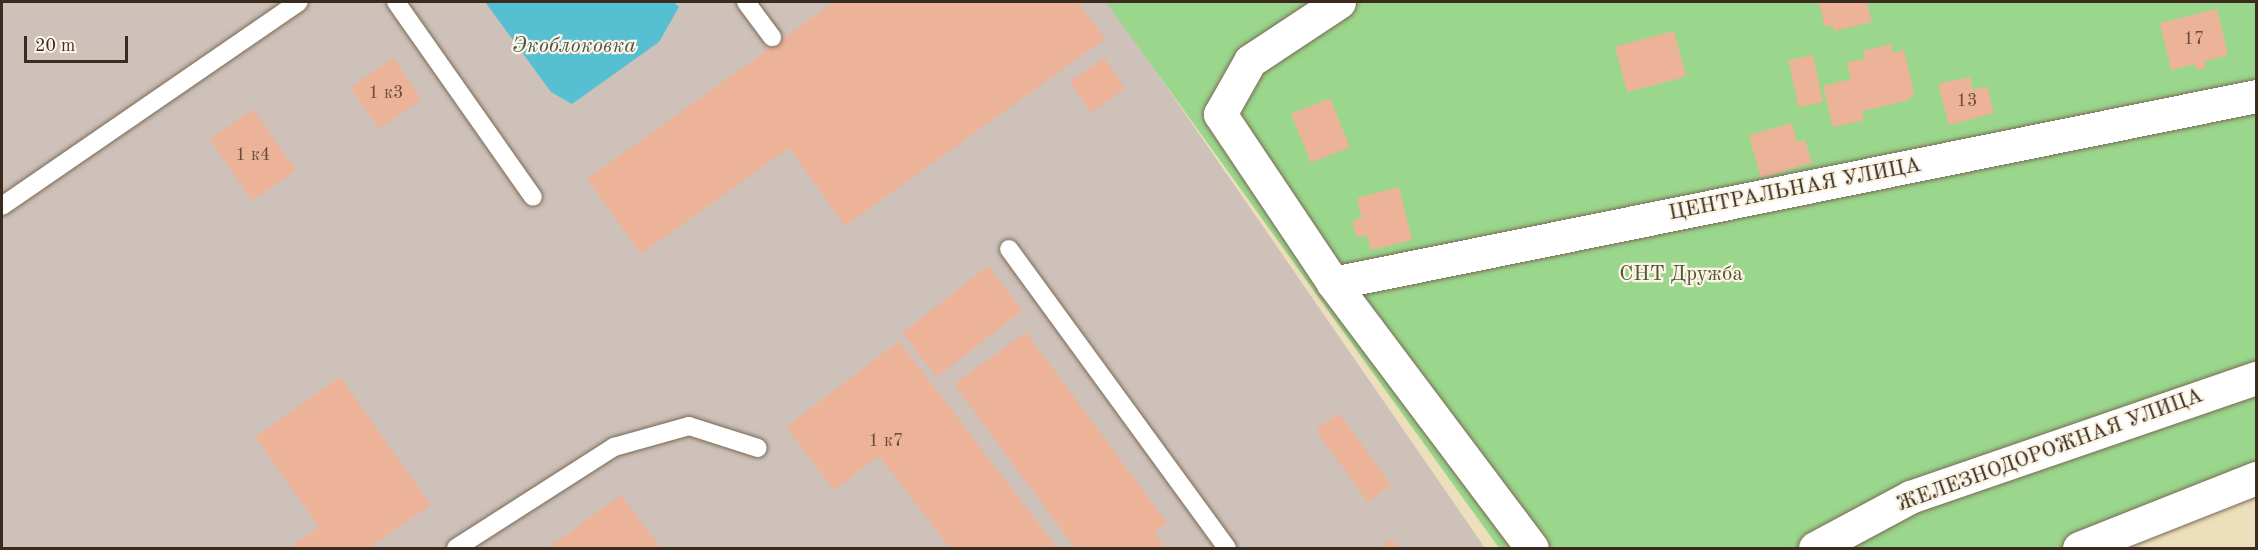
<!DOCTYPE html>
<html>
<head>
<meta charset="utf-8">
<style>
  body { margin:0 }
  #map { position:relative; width:2258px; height:550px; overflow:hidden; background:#eddfbc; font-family:"Old Standard TT",serif }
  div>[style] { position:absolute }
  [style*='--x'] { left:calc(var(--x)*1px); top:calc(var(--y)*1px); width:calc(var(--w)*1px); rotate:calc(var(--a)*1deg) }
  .industrial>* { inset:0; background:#cec1b9 }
  .green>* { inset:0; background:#9ad68b }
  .water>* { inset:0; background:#56bfd2 }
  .building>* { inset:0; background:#edb398; transform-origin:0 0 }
  .roads { filter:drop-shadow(0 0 2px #796955) drop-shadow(0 0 2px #796955) }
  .service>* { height:18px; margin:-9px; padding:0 9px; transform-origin:9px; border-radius:9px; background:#fff }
  .minor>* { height:33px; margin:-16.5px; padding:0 16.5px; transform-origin:16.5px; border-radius:16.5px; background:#fff }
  span { translate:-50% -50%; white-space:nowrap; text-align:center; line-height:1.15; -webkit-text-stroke:4.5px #fcf5e5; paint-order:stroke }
  .number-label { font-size:18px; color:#684c3c }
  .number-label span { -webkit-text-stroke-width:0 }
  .street-label { font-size:21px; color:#3b2a1e }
  .park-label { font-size:21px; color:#535539 }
  .water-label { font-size:22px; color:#435754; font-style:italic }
  .frame { position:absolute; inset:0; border:3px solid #3b2a1e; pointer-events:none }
  .scale { position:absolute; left:24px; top:36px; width:104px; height:27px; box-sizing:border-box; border:3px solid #3b2a1e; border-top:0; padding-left:8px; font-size:18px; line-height:21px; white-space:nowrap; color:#3b2a1e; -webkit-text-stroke:4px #fcf5e5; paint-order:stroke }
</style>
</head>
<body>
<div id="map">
  <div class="industrial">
    <div style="clip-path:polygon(2px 2px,1108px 2px,1485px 548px,2px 548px)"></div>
  </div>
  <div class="green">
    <div style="clip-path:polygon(1106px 2px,2256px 2px,2256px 492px,2113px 548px,1499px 548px)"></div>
  </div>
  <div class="water">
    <div style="clip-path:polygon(485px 2px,674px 2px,679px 7px,659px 42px,572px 104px,551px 92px)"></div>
  </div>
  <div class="building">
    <div style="clip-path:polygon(834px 2px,1078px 2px,1105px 39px,845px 226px,789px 148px,641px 254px,587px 179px)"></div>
    <div style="clip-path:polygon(1819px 2px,1867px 2px,1872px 22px,1834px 31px,1832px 25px,1825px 27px)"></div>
    <div style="clip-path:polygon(2217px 9px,2228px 55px,2205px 61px,2206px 68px,2197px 70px,2195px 64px,2171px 70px,2160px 23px)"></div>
    <div style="left:1674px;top:31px;width:47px;height:61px;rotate:75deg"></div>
    <div style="clip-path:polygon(1891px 44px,1893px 53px,1904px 50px,1914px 93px,1909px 100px,1862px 111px,1864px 120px,1833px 127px,1823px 86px,1851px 79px,1847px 62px,1865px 59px,1863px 51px)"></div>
    <div style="left:1813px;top:55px;width:48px;height:25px;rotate:78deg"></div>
    <div style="left:393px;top:58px;width:50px;height:52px;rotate:55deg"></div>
    <div style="left:1104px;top:58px;width:37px;height:42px;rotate:55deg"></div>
    <div style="clip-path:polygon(1970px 77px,1973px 90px,1987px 86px,1994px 113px,1949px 125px,1938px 84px)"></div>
    <div style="left:1330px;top:98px;width:53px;height:42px;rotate:68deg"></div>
    <div style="left:253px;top:109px;width:75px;height:53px;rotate:55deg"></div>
    <div style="clip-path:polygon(1792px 123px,1797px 142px,1805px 140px,1812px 163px,1761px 178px,1749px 135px)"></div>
    <div style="clip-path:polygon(1399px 187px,1412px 240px,1371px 250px,1367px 235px,1357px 237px,1352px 221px,1362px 218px,1357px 198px)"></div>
    <div style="left:988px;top:266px;width:56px;height:109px;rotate:52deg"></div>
    <div style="clip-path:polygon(1026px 332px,1167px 523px,1154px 532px,1166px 548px,1075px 548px,954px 384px)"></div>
    <div style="clip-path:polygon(899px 341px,1057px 548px,950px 548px,879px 456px,834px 490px,786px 427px)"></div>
    <div style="clip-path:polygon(340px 377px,431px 505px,369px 548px,289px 548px,319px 527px,255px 437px)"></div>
    <div style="left:1339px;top:413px;width:89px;height:29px;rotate:54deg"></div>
    <div style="clip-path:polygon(621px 495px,661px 548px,548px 548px)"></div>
    <div style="clip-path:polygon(1392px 539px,1400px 548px,1379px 548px)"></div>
  </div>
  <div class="roads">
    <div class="service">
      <div style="--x:396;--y:2;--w:238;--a:54.9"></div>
      <div style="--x:746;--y:2;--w:44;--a:53.4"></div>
      <div style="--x:2;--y:206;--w:360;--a:-34.5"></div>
      <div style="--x:1009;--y:249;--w:370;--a:53.9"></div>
      <div style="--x:456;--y:548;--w:188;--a:-32.6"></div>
      <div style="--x:614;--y:447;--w:78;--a:-15.6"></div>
      <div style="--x:689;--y:426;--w:72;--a:17.7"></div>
    </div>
    <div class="minor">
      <div style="--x:1339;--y:2;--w:107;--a:146.5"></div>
      <div style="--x:1250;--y:61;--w:61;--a:119.5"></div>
      <div style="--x:1220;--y:114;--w:203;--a:56.2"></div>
      <div style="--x:1333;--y:283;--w:331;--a:53.1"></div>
      <div style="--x:1333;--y:283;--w:942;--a:-11.45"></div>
      <div style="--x:1815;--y:548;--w:108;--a:-28.2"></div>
      <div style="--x:1910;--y:497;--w:366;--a:-19"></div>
      <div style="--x:2079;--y:548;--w:190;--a:-21.6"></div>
    </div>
  </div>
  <div class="number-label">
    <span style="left:2194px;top:39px">17</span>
    <span style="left:386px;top:93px">1 к3</span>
    <span style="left:1967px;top:101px">13</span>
    <span style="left:253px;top:155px">1 к4</span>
    <span style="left:886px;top:441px">1 к7</span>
  </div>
  <div class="street-label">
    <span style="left:1795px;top:190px;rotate:-11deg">ЦЕНТРАЛЬНАЯ УЛИЦА</span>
    <span style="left:2050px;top:451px;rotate:-20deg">ЖЕЛЕЗНОДОРОЖНАЯ УЛИЦА</span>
  </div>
  <div class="park-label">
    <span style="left:1681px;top:275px">СНТ Дружба</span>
  </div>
  <div class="water-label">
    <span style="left:574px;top:47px">Экоблоковка</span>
  </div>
  <div class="frame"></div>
  <div class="scale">20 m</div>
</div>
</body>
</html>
